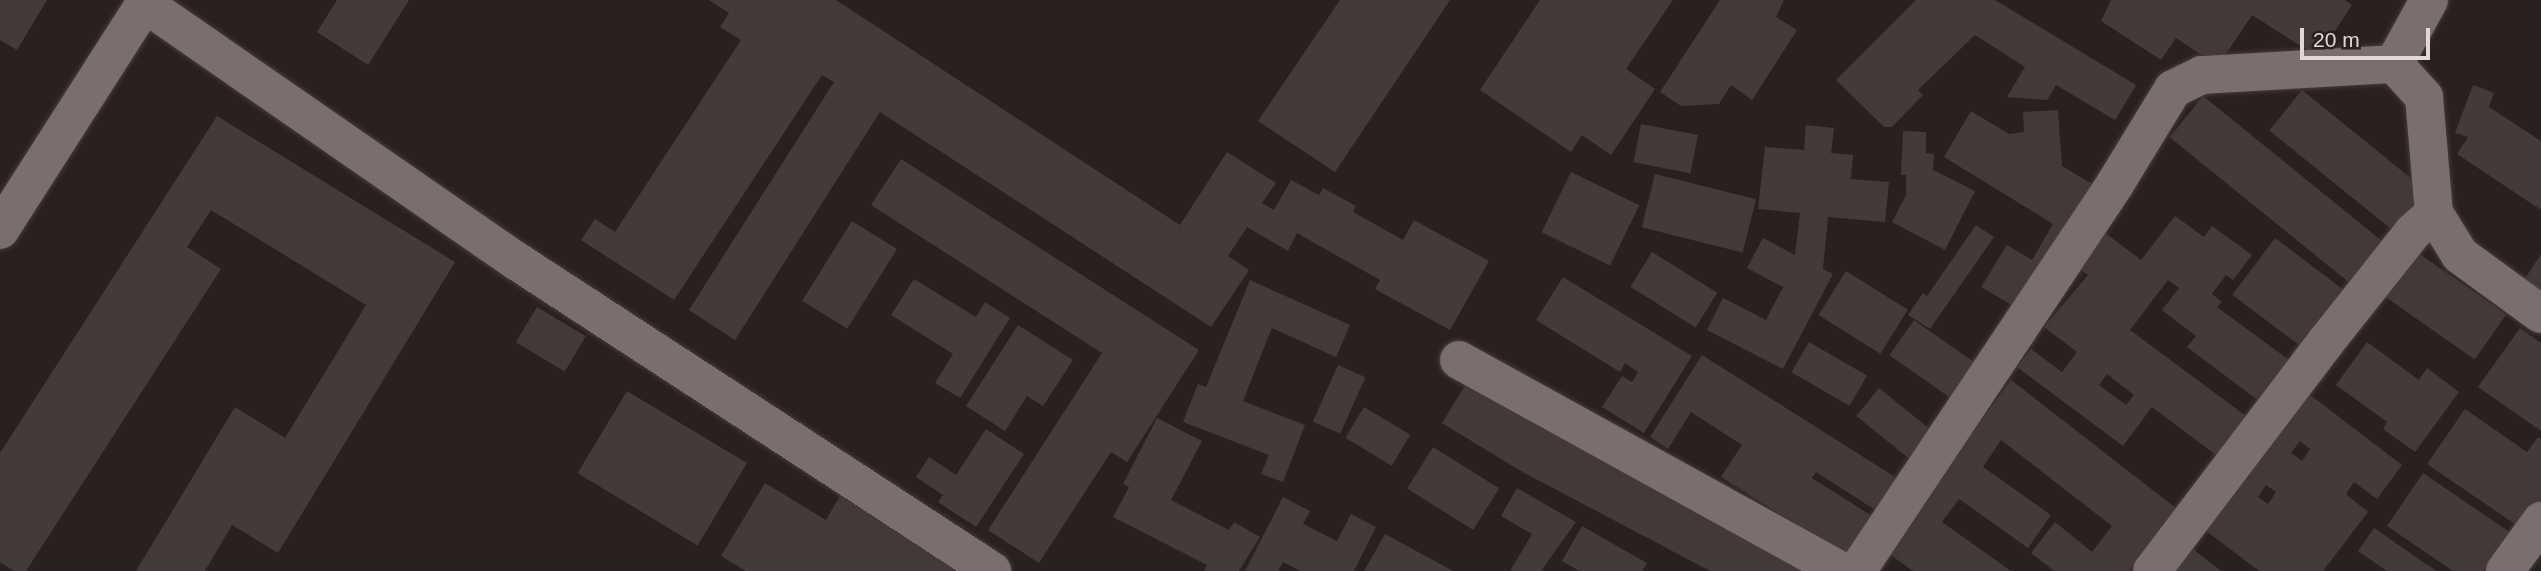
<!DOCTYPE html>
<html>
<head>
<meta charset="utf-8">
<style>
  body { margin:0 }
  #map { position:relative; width:2541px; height:571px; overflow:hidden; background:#2a211f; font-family:Helvetica,sans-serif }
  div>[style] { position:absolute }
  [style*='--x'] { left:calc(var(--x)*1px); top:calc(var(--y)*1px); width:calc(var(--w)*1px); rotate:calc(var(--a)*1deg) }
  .building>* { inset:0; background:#443a38; transform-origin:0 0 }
  .roads { filter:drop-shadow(0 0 2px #443c3a) drop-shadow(0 0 2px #443c3a) }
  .street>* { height:38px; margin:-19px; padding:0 19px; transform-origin:19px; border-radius:19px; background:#7a6f6c }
  .secondary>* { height:38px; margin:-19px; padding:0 19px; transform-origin:19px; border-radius:19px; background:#7a6f6c }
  span { translate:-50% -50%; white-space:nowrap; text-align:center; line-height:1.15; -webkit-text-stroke:5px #2a211f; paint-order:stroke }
  .scale { position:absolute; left:2300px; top:28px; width:130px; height:32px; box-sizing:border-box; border:4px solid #e0d9d7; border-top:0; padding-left:9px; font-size:21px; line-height:24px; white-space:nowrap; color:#e0d9d7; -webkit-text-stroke:5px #2a211f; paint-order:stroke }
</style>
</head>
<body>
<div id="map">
  <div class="building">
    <div style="clip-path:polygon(0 0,47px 0,17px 50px,0 40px)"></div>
    <div style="clip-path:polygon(337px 0,409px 0,368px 65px,317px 32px)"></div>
    <div style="clip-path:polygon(709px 0,836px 0,1180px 225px,1227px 152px,1276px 183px,1262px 203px,1274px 210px,1291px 180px,1319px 195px,1323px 188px,1356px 206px,1353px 212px,1403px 240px,1414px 220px,1489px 261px,1450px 330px,1375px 289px,1380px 280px,1297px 233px,1288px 251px,1247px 227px,1228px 256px,1249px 270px,1211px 327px,880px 112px,735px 340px,689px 310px,834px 82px,822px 75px,674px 300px,581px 240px,595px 219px,615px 232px,741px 40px,720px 27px,729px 13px)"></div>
    <div style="clip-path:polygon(1340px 0,1450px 0,1335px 172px,1258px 121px)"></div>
    <div style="clip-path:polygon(1540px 0,1673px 0,1626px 69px,1655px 89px,1611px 155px,1582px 135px,1571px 152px,1480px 90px)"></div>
    <div style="clip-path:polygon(1720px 0,1784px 0,1776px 17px,1797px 30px,1752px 100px,1731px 85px,1719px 104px,1681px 106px,1660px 92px)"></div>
    <div style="clip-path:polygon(1916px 0,1995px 0,2136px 85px,2115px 120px,2056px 85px,2047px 100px,2007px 97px,2025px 67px,1975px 35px,1918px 90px,1923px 95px,1892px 127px,1884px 127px,1836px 80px)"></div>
    <div style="clip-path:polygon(2111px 0,2345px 0,2352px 5px,2318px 57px,2252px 15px,2218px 66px,2176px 38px,2161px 60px,2101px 21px)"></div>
    <div style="clip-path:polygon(2473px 85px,2494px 93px,2489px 107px,2541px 141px,2541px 210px,2457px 154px,2468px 137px,2455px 133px)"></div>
    <div style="left:2302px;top:90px;width:159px;height:52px;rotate:39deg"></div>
    <div style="left:2203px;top:96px;width:236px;height:53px;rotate:39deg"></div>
    <div style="clip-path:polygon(2058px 110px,2062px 166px,2097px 187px,2022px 311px,1981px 287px,2007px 245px,2032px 260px,2053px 224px,1944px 157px,1971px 111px,2009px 134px,2024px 132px,2023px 112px)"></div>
    <div style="clip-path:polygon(217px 116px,455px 262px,278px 553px,232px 525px,205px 571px,136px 571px,235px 407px,285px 438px,366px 305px,211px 210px,187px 247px,221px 269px,26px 571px,14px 571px,0 562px,0 453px)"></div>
    <div style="left:1641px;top:124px;width:58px;height:39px;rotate:11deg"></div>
    <div style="clip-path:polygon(1806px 125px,1834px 128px,1831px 153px,1853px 155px,1851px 179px,1889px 182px,1885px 222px,1828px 217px,1823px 269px,1833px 274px,1783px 369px,1707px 330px,1723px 298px,1766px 320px,1783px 287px,1747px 268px,1763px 238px,1795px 255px,1800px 213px,1758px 209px,1765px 147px,1804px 150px)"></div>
    <div style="clip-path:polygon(1903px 131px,1926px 132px,1926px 153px,1934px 154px,1933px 170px,1975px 191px,1945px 250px,1892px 222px,1906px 195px,1906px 175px,1901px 175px)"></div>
    <div style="clip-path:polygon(901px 159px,1199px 350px,1127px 462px,1111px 452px,1039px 563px,988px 530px,1102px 353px,871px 205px)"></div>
    <div style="left:1571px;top:172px;width:76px;height:67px;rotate:26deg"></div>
    <div style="left:1655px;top:174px;width:104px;height:55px;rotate:14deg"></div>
    <div style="clip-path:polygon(evenodd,2175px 216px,2204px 237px,2212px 226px,2252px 255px,2233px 280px,2226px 275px,2212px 294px,2222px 302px,2217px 307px,2289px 360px,2259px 401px,2187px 347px,2196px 336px,2162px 310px,2179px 288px,2168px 280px,2130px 330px,2250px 419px,2220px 458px,2152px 407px,2123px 446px,2017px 367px,2031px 349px,2062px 372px,2077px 352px,2044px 327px,2088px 275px,2077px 267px,2104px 232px,2141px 260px,2175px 216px,2107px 374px,2134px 395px,2126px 405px,2099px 385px,2107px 374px)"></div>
    <div style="left:852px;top:221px;width:53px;height:94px;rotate:32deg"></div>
    <div style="clip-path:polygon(1976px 225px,1994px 237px,1930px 329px,1908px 315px,1923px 293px,1927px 296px)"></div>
    <div style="left:2275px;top:238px;width:90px;height:71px;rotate:37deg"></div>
    <div style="left:1652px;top:252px;width:77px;height:41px;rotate:32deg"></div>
    <div style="left:2417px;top:252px;width:109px;height:55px;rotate:35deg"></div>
    <div style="clip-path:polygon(2541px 254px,2541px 295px,2522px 283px)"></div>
    <div style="left:1846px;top:271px;width:73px;height:52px;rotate:32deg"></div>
    <div style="clip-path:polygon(1563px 277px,1692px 356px,1644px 433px,1602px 407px,1622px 376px,1632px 382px,1638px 372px,1625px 363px,1620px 372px,1536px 320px)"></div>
    <div style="clip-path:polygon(914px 279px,976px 317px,985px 302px,1010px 318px,960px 398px,935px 383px,953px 354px,891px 315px)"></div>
    <div style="clip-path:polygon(1250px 280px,1350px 325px,1336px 357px,1272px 328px,1267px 340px,1243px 401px,1305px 425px,1283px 482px,1261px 474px,1269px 455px,1183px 422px,1198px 384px,1206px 387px)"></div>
    <div style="left:537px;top:307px;width:57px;height:41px;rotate:31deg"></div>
    <div style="left:1914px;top:320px;width:87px;height:43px;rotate:35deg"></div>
    <div style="clip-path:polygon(1018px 325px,1073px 360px,1043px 406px,1027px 396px,1005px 431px,966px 406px)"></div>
    <div style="clip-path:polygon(2520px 328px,2541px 343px,2541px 431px,2478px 387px)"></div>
    <div style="left:1809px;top:342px;width:67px;height:35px;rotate:30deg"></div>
    <div style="clip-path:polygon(2367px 342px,2419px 380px,2427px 368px,2459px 392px,2415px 452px,2383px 429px,2387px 422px,2336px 385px)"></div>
    <div style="clip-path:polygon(1702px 355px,1903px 482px,1883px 515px,1816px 472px,1812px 478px,1872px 516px,1846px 556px,1721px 477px,1742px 445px,1691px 412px,1668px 449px,1650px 437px)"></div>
    <div style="left:1338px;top:365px;width:30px;height:62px;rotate:24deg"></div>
    <div style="clip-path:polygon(2011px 380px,2177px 509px,2129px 571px,2054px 571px,2031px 553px,2055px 522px,2092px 552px,2112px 526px,2001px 440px,1983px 467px,2051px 515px,2028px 548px,1959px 499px,1942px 522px,2011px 571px,1913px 571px,1885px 551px)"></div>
    <div style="clip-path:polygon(1467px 382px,1543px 429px,1812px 571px,1710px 571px,1519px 470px,1442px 423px)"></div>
    <div style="left:1879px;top:388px;width:78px;height:36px;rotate:39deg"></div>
    <div style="left:627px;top:391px;width:140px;height:96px;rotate:31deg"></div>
    <div style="clip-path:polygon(evenodd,2309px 394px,2402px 465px,2377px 499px,2354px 482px,2346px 494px,2368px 512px,2323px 571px,2259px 571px,2205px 530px,2309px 394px,2300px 441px,2310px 449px,2302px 461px,2291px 453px,2300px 441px,2309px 394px,2266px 485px,2276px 492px,2268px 504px,2258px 497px,2266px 485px)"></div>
    <div style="left:1364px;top:407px;width:54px;height:36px;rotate:31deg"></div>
    <div style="clip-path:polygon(2465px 409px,2527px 452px,2538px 437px,2541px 439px,2541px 514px,2528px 533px,2427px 464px)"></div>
    <div style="clip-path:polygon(1157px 418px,1202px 441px,1171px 500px,1229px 530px,1234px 522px,1260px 537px,1239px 571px,1204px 571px,1207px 565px,1113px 517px,1129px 487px,1123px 484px)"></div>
    <div style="clip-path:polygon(986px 429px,1024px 454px,976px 527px,938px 502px,943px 495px,916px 477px,929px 457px,956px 475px)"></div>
    <div style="left:1433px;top:447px;width:78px;height:49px;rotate:32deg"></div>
    <div style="clip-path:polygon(2423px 473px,2511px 533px,2484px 571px,2453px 571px,2387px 526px)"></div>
    <div style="clip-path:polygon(765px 483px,826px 520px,840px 496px,958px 567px,956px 571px,746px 571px,721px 556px)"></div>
    <div style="clip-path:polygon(1517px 488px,1576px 522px,1541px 571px,1510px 571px,1532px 534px,1501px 516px)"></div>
    <div style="clip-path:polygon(1283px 497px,1310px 511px,1303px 524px,1337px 541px,1351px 514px,1376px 527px,1354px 571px,1300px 571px,1283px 562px,1278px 571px,1245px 571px)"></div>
    <div style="clip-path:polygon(1582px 526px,1647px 563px,1642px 571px,1579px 571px,1562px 561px)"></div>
    <div style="clip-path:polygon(2374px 528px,2426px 564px,2437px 571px,2387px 571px,2358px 551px)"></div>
    <div style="clip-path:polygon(1385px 534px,1453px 571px,1364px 571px)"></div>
    <div style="clip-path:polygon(2188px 545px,2221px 571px,2174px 571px)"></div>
  </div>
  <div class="roads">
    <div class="street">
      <div style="--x:145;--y:4;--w:454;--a:34.7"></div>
      <div style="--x:518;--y:262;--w:566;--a:33.1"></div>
      <div style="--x:2394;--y:64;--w:45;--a:47.7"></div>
      <div style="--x:2424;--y:97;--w:116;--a:85.1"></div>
      <div style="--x:2434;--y:213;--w:49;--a:58.2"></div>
      <div style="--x:2460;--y:255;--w:100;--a:36.1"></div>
      <div style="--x:1459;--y:360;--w:436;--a:28.9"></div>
      <div style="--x:1857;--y:571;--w:465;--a:-56.3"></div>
      <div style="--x:2115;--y:184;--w:111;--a:-58.6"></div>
      <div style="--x:2173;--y:89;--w:32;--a:-26"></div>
      <div style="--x:2202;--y:75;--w:192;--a:-3.3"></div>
      <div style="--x:2394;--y:64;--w:73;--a:-61.3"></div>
      <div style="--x:2152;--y:571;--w:286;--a:-52.8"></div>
      <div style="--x:2325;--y:343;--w:142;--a:-51.6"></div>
      <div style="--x:2413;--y:232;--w:28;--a:-42"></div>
      <div style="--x:2505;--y:571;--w:62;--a:-54.2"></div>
    </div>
    <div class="secondary">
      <div style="--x:0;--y:230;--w:273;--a:-57.4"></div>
    </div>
  </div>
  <div class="scale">20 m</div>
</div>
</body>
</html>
